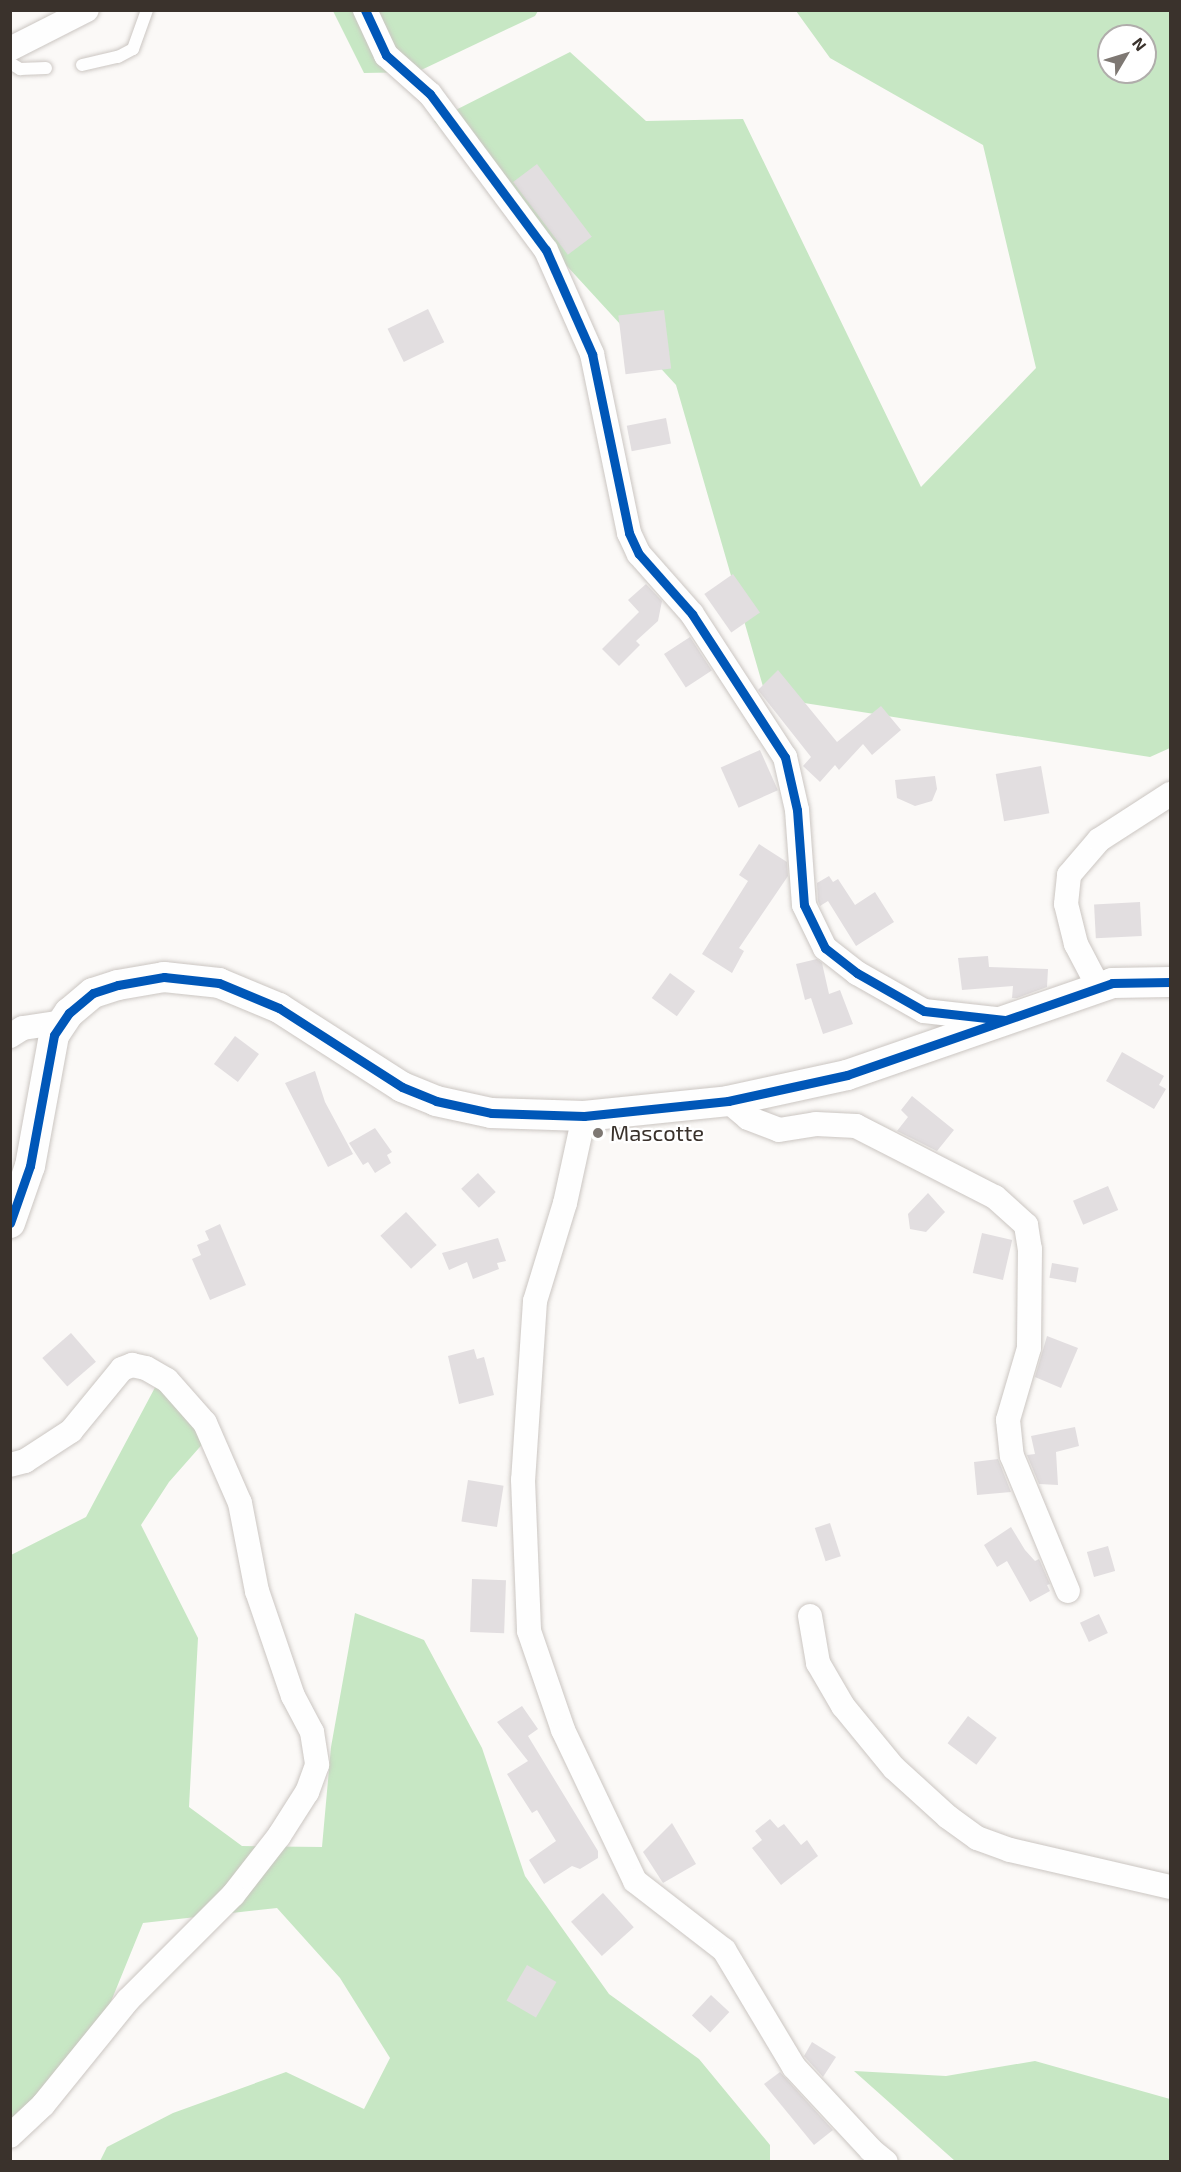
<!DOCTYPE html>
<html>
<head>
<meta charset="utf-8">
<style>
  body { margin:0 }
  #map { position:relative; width:1181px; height:2172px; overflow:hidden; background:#fbf9f7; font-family:"Exo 2",sans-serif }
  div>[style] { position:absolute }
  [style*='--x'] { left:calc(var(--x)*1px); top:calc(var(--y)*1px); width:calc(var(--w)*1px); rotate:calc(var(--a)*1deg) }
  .green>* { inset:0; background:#c7e7c4 }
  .building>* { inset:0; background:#e2dee0; transform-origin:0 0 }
  .roads { filter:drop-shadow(0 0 2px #cbc6c2) drop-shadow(0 0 2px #cbc6c2) }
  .service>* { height:12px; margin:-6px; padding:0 6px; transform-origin:6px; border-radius:6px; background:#fefefe }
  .minor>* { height:24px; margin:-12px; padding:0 12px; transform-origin:12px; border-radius:12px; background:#fefefe }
  .tertiary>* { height:30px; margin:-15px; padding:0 15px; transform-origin:15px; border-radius:15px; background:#fefefe }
  .cycleway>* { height:9px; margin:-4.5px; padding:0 4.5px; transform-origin:4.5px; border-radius:4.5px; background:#0057b8 }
  .dots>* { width:16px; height:16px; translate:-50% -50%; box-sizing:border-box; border:3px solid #fff; border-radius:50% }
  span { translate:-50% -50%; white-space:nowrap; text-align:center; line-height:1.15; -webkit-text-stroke:4.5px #fff; paint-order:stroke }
  .poi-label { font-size:22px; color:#3a322c }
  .left { translate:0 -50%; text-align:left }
  .frame { position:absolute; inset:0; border:12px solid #3a322c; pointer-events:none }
  .north { position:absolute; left:1097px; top:24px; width:60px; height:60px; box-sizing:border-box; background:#fff; border:2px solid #b0adab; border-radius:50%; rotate:52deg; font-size:16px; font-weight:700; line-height:24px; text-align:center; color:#3a322c }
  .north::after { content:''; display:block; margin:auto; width:21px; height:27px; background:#7e7873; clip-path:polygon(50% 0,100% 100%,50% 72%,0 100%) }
</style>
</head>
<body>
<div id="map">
  <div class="green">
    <div style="clip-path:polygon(333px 11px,538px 11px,535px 16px,417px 72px,364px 73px)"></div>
    <div style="clip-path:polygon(evenodd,796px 11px,1170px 11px,1170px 748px,1150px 757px,766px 697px,676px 385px,434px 121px,570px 52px,646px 121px,743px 119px,921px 487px,1036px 368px,983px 145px,830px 58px,796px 11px,1109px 36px,1145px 36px,1145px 72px,1109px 72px,1109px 36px)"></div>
    <div style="clip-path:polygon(159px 1380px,206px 1440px,169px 1482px,141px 1525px,198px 1638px,189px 1807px,242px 1846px,322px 1847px,331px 1747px,355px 1613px,424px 1640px,482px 1748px,525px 1876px,609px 1994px,699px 2059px,770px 2145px,770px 2161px,100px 2161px,107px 2147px,173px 2113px,286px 2072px,364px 2109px,390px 2058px,340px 1978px,277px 1908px,143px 1923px,110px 2004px,34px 2099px,11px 2122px,11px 1555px,86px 1517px)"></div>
    <div style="clip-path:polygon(1035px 2061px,1170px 2099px,1170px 2161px,955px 2161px,854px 2071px,946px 2076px)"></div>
  </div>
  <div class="building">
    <div style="left:537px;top:164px;width:91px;height:30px;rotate:53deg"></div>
    <div style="left:428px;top:309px;width:37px;height:45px;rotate:64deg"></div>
    <div style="left:664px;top:310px;width:59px;height:46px;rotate:83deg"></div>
    <div style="left:666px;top:418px;width:26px;height:40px;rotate:79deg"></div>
    <div style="left:733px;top:574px;width:47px;height:35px;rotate:55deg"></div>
    <div style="clip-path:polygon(646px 584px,662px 601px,658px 621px,636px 641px,640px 645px,619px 666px,602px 649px,639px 612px,628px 600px)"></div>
    <div style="left:690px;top:637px;width:40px;height:31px;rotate:57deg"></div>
    <div style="clip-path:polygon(778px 670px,837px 742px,881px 706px,901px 730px,872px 755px,863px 744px,839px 770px,835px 765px,820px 782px,803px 766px,811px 757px,758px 690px)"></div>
    <div style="left:760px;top:750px;width:44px;height:43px;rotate:66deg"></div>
    <div style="left:1041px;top:766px;width:48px;height:46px;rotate:80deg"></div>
    <div style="clip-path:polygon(935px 776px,937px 789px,932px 801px,915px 806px,897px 798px,895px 780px)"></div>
    <div style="clip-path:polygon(759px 844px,787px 862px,788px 876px,739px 948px,744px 951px,732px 973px,702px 954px,748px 881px,739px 875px)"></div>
    <div style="clip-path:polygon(829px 876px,833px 882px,838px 879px,855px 905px,875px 892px,894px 922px,856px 946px,828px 901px,820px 906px,818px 901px,817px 883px)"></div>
    <div style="left:1140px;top:902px;width:34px;height:46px;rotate:87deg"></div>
    <div style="clip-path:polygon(988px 956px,989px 967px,1048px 969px,1047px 987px,1017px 998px,1012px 998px,1013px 986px,962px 990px,958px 958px)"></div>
    <div style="clip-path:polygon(817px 959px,822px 963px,829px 994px,840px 990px,853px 1024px,823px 1034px,811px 998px,805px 1000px,796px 964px)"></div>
    <div style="left:670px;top:973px;width:31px;height:31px;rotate:36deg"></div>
    <div style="left:235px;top:1036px;width:30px;height:35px;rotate:37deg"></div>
    <div style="clip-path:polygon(1122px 1052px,1164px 1076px,1159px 1085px,1166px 1089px,1154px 1109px,1106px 1081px)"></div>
    <div style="clip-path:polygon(315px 1071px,325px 1102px,353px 1154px,328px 1167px,285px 1083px)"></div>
    <div style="clip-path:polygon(912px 1096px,954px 1130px,937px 1151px,897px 1131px,908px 1117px,901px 1110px)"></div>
    <div style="clip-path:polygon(375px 1128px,392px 1152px,387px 1155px,391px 1163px,375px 1173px,368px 1162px,363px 1165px,349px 1143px)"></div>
    <div style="left:478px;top:1173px;width:26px;height:23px;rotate:47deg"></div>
    <div style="left:1108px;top:1186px;width:26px;height:38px;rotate:67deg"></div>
    <div style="clip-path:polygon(928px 1193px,945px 1212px,926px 1232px,910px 1229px,908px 1214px)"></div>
    <div style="left:406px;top:1212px;width:45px;height:35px;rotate:47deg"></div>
    <div style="clip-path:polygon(220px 1224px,246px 1285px,210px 1300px,192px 1259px,201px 1255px,197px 1245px,209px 1240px,205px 1231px)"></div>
    <div style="left:982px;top:1233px;width:31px;height:41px;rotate:13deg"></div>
    <div style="clip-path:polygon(498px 1238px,506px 1261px,497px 1263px,499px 1269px,473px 1279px,467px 1262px,449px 1270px,442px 1253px)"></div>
    <div style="left:1052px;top:1263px;width:27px;height:15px;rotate:10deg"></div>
    <div style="left:71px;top:1333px;width:38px;height:38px;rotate:49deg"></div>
    <div style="clip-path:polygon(1047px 1336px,1078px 1348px,1061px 1388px,1035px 1377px)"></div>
    <div style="clip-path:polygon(474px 1349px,477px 1359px,484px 1357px,494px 1395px,459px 1404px,448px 1356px)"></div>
    <div style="clip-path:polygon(1075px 1427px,1079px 1446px,1056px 1452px,1058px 1485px,1039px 1484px,1027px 1455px,1035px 1454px,1031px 1436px)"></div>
    <div style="clip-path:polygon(998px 1459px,1011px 1492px,977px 1495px,974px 1462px)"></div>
    <div style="left:468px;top:1480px;width:36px;height:42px;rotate:9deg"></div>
    <div style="left:830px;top:1523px;width:35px;height:16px;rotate:72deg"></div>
    <div style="clip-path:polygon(1011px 1527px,1025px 1550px,1035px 1561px,1039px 1559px,1050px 1584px,1047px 1585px,1050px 1591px,1030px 1602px,1007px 1561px,997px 1567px,984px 1545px)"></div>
    <div style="left:1108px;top:1546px;width:26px;height:22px;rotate:74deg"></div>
    <div style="left:472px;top:1579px;width:34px;height:53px;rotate:2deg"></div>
    <div style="left:1099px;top:1614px;width:21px;height:21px;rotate:65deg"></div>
    <div style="clip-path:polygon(522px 1706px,538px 1729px,528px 1736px,598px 1851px,598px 1858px,580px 1869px,572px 1866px,544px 1884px,529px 1860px,556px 1841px,537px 1810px,532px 1813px,507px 1774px,528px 1761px,497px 1722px)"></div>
    <div style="left:968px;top:1716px;width:36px;height:34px;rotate:37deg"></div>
    <div style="clip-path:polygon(770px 1819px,778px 1828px,784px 1824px,801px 1845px,807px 1840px,818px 1856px,781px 1885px,752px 1848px,762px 1840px,755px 1831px)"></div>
    <div style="clip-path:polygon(672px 1823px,696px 1864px,663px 1883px,643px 1852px)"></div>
    <div style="left:603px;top:1893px;width:46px;height:43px;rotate:48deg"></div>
    <div style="left:527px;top:1965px;width:34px;height:41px;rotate:30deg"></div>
    <div style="left:711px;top:1995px;width:25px;height:28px;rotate:43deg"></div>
    <div style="clip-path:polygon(812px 2042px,836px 2057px,823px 2077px,804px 2056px)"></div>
    <div style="clip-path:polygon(780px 2072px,833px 2130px,814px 2145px,764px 2084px)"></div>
  </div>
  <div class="roads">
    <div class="service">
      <div style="--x:10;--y:63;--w:12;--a:31"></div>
      <div style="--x:20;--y:69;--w:26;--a:-2"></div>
      <div style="--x:82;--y:65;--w:37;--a:-13"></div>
      <div style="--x:118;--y:57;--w:17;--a:-28"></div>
      <div style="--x:133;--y:49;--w:41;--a:-70.3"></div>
    </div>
    <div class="minor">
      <div style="--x:365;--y:10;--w:50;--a:65"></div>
      <div style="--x:386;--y:55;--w:59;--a:41.6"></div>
      <div style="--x:430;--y:94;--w:194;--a:53.4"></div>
      <div style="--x:546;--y:250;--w:114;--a:66.1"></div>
      <div style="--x:592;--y:354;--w:183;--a:78.3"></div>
      <div style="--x:629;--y:533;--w:23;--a:65"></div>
      <div style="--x:639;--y:554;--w:80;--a:48.5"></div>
      <div style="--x:692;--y:614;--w:171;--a:57"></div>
      <div style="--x:785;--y:757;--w:54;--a:77.2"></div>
      <div style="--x:797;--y:810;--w:95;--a:85.8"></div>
      <div style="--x:804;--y:905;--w:48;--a:64"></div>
      <div style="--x:825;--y:948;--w:41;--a:38"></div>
      <div style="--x:857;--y:973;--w:77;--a:29.6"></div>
      <div style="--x:924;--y:1011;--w:81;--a:6.4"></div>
      <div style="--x:10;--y:49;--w:86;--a:-26.9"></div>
      <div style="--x:1099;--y:988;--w:50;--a:-117.6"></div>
      <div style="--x:1076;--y:944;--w:41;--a:-104"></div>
      <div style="--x:1066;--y:904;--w:29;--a:-84"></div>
      <div style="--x:1069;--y:875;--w:46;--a:-49.4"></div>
      <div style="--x:1099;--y:840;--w:85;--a:-32.9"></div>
      <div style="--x:10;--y:1036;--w:15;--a:-32"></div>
      <div style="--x:23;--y:1028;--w:40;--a:-8.5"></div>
      <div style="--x:728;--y:1101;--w:26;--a:40"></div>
      <div style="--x:748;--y:1118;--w:33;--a:21"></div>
      <div style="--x:779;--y:1130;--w:37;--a:-9"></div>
      <div style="--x:816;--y:1124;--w:40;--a:2.9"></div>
      <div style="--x:856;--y:1126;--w:156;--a:27.1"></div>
      <div style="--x:995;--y:1197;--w:42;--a:42.1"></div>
      <div style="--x:1026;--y:1225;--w:24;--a:81"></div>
      <div style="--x:1030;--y:1249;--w:99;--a:90.6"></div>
      <div style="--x:1029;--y:1348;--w:75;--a:106.3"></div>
      <div style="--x:1008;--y:1420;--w:36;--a:84"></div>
      <div style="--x:1012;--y:1456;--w:146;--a:67.5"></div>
      <div style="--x:584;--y:1116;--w:89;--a:102.3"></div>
      <div style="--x:565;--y:1203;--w:102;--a:107"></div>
      <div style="--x:535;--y:1301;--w:179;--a:93.8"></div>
      <div style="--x:523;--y:1480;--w:151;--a:87.7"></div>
      <div style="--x:529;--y:1631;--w:105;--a:71"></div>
      <div style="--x:563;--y:1730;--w:167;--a:64.5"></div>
      <div style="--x:635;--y:1881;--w:113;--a:37.8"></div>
      <div style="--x:724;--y:1950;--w:136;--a:59.1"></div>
      <div style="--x:794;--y:2067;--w:113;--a:47.1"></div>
      <div style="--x:871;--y:2150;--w:19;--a:39"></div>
      <div style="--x:10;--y:1465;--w:16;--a:-15"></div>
      <div style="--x:25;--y:1461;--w:55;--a:-33.1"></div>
      <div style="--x:71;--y:1431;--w:80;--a:-50.6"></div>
      <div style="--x:122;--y:1369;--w:11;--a:-22"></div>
      <div style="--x:132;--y:1365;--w:14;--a:12"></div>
      <div style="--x:146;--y:1368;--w:24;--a:30"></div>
      <div style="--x:167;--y:1380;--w:57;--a:48.5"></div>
      <div style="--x:205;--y:1423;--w:87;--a:66.4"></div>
      <div style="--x:240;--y:1503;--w:90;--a:79.1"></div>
      <div style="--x:257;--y:1591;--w:111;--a:71.1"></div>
      <div style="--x:293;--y:1696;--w:41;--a:62.2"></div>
      <div style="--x:312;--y:1732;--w:33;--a:81"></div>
      <div style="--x:317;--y:1765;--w:29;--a:110"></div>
      <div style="--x:307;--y:1792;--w:52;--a:122.5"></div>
      <div style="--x:279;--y:1836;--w:75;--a:127.9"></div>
      <div style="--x:233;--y:1895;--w:148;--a:135"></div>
      <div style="--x:128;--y:2000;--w:135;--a:129"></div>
      <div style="--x:43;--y:2105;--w:45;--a:136.8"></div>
      <div style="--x:810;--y:1616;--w:48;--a:80.3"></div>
      <div style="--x:818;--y:1663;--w:50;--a:59.8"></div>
      <div style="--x:843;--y:1706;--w:80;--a:50.6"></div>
      <div style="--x:894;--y:1768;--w:73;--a:42.2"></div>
      <div style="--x:948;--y:1817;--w:36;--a:36"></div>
      <div style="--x:977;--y:1838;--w:35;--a:20"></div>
      <div style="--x:1010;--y:1850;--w:164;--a:13"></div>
    </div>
    <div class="tertiary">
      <div style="--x:10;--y:1223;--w:60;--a:-70.7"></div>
      <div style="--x:30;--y:1166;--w:133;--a:-79.6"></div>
      <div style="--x:54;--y:1035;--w:27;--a:-56"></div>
      <div style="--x:69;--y:1013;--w:31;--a:-40"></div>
      <div style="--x:93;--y:993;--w:26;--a:-18"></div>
      <div style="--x:118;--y:985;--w:47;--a:-9.9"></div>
      <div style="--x:164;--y:977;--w:55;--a:6.2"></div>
      <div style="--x:219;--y:983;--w:65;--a:22.6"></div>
      <div style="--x:279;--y:1008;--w:146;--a:32.7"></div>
      <div style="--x:402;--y:1087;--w:37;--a:22"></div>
      <div style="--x:436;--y:1101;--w:56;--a:12.3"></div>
      <div style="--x:491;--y:1113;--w:93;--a:1.8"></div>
      <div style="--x:584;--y:1116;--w:145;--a:-5.9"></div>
      <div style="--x:728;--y:1101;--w:122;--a:-12.3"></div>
      <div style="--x:847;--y:1075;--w:281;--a:-19.1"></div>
      <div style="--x:1112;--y:983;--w:58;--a:-1"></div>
    </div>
  </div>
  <div class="cycleway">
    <div style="--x:365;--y:10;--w:50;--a:65"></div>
    <div style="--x:386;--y:55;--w:59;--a:41.6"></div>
    <div style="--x:430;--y:94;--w:194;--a:53.4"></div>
    <div style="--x:546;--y:250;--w:114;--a:66.1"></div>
    <div style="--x:592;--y:354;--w:183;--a:78.3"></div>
    <div style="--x:629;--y:533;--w:23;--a:65"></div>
    <div style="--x:639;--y:554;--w:80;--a:48.5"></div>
    <div style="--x:692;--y:614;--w:171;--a:57"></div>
    <div style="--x:785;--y:757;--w:54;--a:77.2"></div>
    <div style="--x:797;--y:810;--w:95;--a:85.8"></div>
    <div style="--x:804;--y:905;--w:48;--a:64"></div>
    <div style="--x:825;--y:948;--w:41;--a:38"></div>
    <div style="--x:857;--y:973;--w:77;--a:29.6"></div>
    <div style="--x:924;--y:1011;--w:81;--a:6.4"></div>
    <div style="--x:10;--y:1223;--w:60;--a:-70.7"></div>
    <div style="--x:30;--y:1166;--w:133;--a:-79.6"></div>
    <div style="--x:54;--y:1035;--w:27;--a:-56"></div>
    <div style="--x:69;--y:1013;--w:31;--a:-40"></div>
    <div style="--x:93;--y:993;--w:26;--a:-18"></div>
    <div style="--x:118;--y:985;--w:47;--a:-9.9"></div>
    <div style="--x:164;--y:977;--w:55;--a:6.2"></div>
    <div style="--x:219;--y:983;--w:65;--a:22.6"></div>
    <div style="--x:279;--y:1008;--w:146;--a:32.7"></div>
    <div style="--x:402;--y:1087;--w:37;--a:22"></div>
    <div style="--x:436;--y:1101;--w:56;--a:12.3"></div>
    <div style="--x:491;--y:1113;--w:93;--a:1.8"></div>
    <div style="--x:584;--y:1116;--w:145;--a:-5.9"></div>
    <div style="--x:728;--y:1101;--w:122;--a:-12.3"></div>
    <div style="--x:847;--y:1075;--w:281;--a:-19.1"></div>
    <div style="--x:1112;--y:983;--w:58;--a:-1"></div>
  </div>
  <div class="dots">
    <div style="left:598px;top:1133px;background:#7e7873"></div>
  </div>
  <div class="poi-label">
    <span class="left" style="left:610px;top:1133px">Mascotte</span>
  </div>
  <div class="frame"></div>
  <div class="north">N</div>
</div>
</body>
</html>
